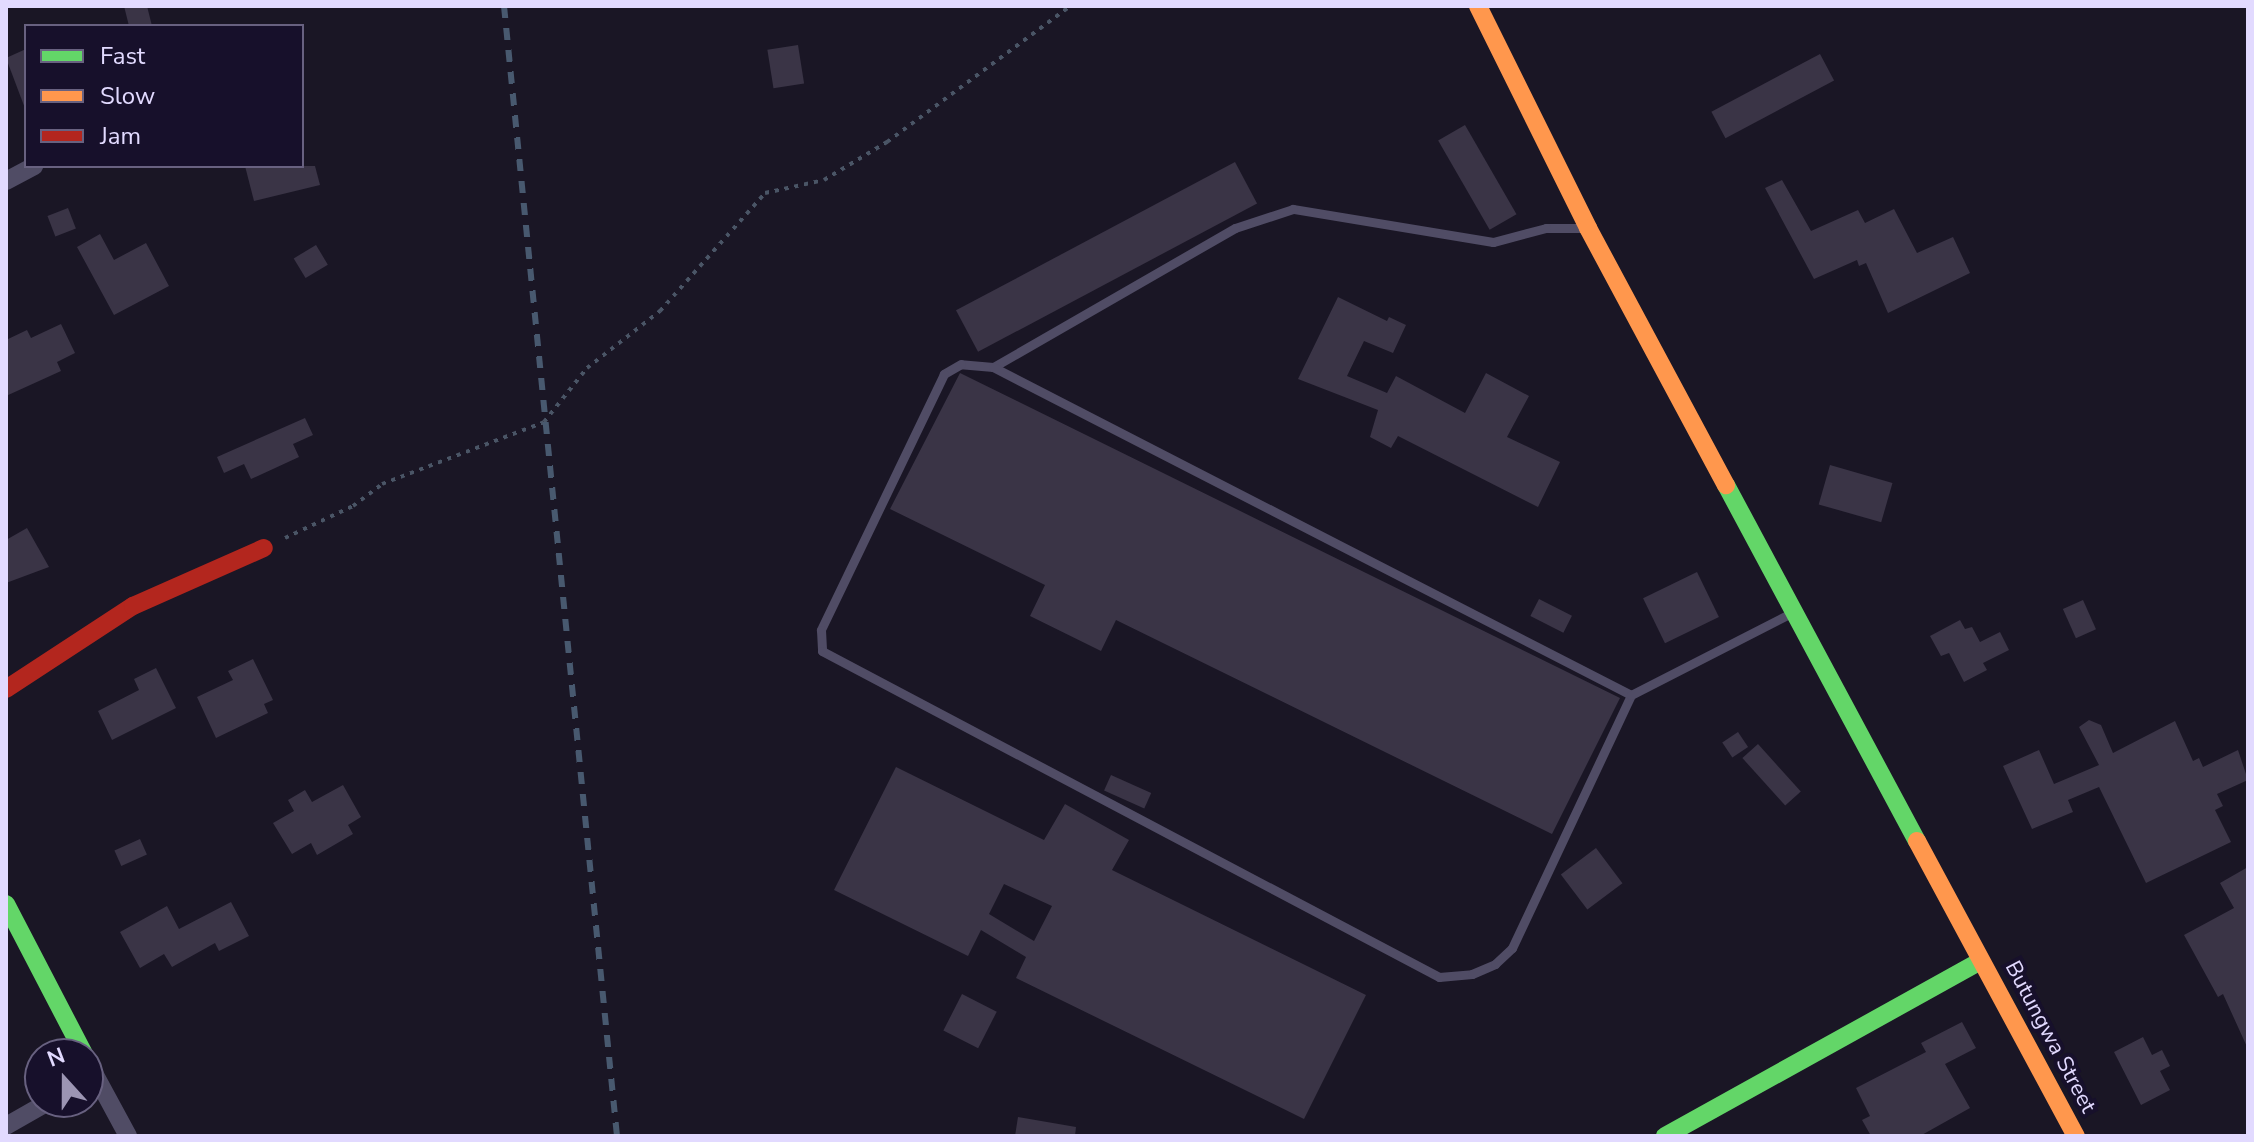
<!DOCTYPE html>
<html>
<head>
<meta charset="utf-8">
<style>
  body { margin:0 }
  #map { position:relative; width:2254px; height:1142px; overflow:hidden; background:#1a1625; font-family:"Nunito Sans",sans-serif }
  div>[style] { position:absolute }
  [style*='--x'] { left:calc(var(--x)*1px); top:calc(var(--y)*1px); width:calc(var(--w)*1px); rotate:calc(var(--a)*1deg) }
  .building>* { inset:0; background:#3a3446; transform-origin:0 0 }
  .path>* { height:4px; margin-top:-2px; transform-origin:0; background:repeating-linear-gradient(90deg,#4a5566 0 4px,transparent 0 10px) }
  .lane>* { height:9px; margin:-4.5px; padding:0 4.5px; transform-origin:4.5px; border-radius:4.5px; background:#504c65 }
  .street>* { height:18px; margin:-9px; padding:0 9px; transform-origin:9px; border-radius:9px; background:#504c65 }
  .fast>* { height:18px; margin:-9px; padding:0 9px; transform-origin:9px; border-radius:9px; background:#63d668 }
  .slow>* { height:18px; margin:-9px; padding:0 9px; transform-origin:9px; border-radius:9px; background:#ff974d }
  .jam>* { height:18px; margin:-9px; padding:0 9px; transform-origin:9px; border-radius:9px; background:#b3261e }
  .rail>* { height:6px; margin-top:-3px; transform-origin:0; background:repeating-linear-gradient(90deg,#48596f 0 12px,transparent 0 22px) }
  span { translate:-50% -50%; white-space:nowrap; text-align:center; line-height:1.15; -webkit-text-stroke:8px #17102b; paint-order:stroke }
  .street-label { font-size:22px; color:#e2daff }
  .frame { position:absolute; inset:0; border:8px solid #e2daff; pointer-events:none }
  .legend { position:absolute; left:24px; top:24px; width:280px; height:144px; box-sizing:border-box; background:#17102b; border:2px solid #686180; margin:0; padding:10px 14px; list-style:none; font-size:24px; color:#e2daff }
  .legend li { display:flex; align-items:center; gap:16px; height:40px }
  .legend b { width:40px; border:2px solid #686180 }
  .north { position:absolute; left:24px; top:1038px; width:80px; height:80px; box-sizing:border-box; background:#17102b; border:2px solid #686180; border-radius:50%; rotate:339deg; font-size:22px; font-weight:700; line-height:32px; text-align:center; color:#e2daff }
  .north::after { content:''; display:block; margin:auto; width:28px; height:36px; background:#9c95b3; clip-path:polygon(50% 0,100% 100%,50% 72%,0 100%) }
</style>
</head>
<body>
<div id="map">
  <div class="building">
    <div style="clip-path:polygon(124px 6px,147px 6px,152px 26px,129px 26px)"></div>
    <div style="left:798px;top:45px;width:39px;height:31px;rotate:81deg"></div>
    <div style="clip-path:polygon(26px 49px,26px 111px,6px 58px)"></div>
    <div style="left:1820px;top:54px;width:30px;height:123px;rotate:62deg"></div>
    <div style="left:1465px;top:125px;width:103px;height:31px;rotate:60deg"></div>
    <div style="left:1235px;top:162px;width:47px;height:316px;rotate:62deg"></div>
    <div style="clip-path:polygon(245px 166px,315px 166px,320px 185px,254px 201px)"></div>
    <div style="clip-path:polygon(1782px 180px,1811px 231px,1858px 210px,1865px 223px,1894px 209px,1917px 253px,1953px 237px,1970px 273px,1888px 313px,1866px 263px,1859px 266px,1857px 260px,1814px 279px,1765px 188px)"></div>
    <div style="left:68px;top:208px;width:22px;height:22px;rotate:69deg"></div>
    <div style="clip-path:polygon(100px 234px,114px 260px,146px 243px,169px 286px,114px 315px,77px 247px)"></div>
    <div style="left:316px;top:245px;width:23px;height:26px;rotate:59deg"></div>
    <div style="clip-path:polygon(1338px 297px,1387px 321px,1389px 317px,1406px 325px,1393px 353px,1364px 341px,1347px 376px,1387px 393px,1396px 376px,1465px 413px,1486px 373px,1529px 396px,1507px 437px,1560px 462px,1538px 507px,1398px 436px,1391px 448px,1370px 437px,1378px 410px,1298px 379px)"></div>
    <div style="clip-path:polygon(61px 324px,75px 353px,57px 362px,61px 371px,6px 396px,6px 340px,27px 330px,31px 338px)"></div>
    <div style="clip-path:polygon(960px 373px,1620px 698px,1552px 834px,1116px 620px,1101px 651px,1030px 616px,1045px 585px,890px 509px)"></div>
    <div style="clip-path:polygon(305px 418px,313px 435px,293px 444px,299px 457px,251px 479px,244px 464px,224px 473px,217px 457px)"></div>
    <div style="left:1830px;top:465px;width:65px;height:41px;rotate:16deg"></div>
    <div style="clip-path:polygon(27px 528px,49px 567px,6px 583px,6px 540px)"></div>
    <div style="left:1697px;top:572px;width:50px;height:60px;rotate:64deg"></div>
    <div style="left:1539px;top:599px;width:37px;height:19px;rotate:27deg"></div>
    <div style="left:2083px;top:600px;width:32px;height:22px;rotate:66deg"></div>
    <div style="clip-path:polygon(1960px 620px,1965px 629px,1972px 627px,1980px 642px,2000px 632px,2009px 650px,1983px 663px,1987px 670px,1964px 682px,1949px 653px,1941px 656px,1930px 636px)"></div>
    <div style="clip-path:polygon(253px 659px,273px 700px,264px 704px,268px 713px,216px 738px,197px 697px,233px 680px,228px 671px)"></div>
    <div style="clip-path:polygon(156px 668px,176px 708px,112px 740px,98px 711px,139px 690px,134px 679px)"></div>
    <div style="clip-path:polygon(2089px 720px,2101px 725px,2113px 753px,2175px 721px,2193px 761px,2199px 758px,2203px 767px,2238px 750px,2248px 780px,2217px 794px,2223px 806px,2215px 810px,2231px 842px,2146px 883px,2099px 787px,2068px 800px,2073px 812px,2032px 829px,2003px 766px,2039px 750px,2054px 784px,2099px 765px,2079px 727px)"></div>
    <div style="left:1738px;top:732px;width:18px;height:19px;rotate:56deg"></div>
    <div style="left:1758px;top:744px;width:64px;height:21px;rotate:48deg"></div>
    <div style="clip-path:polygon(evenodd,896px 767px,1044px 840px,1065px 804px,1129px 840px,1112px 870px,1366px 995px,1304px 1119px,1016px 978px,1026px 957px,981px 930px,968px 956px,834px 890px,896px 767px,1004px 884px,1052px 906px,1034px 941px,989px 914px,1004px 884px)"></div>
    <div style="left:1111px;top:775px;width:44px;height:17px;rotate:24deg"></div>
    <div style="clip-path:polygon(343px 785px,361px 817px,348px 825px,353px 834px,317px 855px,311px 843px,292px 854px,273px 823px,294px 811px,288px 800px,305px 790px,312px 802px)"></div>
    <div style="left:140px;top:839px;width:17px;height:28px;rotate:66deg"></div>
    <div style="left:1596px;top:848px;width:44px;height:44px;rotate:53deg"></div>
    <div style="clip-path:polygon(2248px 867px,2248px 1049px,2223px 994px,2218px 997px,2184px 935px,2234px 908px,2220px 883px)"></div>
    <div style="clip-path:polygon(231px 902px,249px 936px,219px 951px,215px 943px,172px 967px,164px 954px,140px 968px,120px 932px,167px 906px,179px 929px)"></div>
    <div style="left:962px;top:994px;width:39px;height:41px;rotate:27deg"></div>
    <div style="clip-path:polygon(1962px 1022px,1976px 1048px,1945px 1064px,1970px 1108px,1920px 1136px,1871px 1136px,1862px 1120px,1870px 1116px,1856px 1088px,1926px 1052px,1921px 1043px)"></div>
    <div style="clip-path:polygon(2143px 1037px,2152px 1055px,2162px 1050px,2170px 1066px,2160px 1071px,2170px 1090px,2141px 1105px,2114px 1052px)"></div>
    <div style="clip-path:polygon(1018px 1117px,1076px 1127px,1075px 1136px,1015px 1136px)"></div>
  </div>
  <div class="path">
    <div style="--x:285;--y:538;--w:75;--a:-25.2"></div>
    <div style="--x:353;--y:506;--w:36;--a:-37"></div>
    <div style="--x:382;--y:484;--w:173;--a:-20.9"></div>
    <div style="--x:544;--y:422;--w:69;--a:-51.5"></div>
    <div style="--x:587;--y:368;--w:93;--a:-38"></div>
    <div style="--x:660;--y:311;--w:158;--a:-48.3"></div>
    <div style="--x:765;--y:193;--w:60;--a:-12.4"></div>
    <div style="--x:824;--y:180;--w:74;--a:-31.1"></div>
    <div style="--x:887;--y:142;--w:228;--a:-36.6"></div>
  </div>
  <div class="lane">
    <div style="--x:1584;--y:228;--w:38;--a:180"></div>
    <div style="--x:1546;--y:228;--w:55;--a:165.2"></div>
    <div style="--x:1493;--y:242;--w:203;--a:-170.6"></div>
    <div style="--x:1293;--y:209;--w:61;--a:161.9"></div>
    <div style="--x:1235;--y:228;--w:279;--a:150.1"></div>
    <div style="--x:993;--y:367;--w:32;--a:-175"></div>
    <div style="--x:961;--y:364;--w:20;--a:150"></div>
    <div style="--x:944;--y:374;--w:284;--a:115.7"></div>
    <div style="--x:821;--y:630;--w:21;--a:87"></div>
    <div style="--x:822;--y:651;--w:698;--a:27.85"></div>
    <div style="--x:1439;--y:977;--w:33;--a:-5"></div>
    <div style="--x:1472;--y:974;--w:25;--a:-23"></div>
    <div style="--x:1495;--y:964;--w:23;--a:-43"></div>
    <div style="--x:1512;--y:948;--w:280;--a:-64.8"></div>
    <div style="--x:993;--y:367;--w:717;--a:27.21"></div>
    <div style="--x:1631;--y:695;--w:180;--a:-27.1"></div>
  </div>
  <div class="street">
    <div style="--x:6;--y:181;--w:32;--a:-28"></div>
    <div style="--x:88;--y:1062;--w:84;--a:61.6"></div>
    <div style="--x:6;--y:1126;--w:48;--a:-29.7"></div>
  </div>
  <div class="fast">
    <div style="--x:1726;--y:485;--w:404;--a:61.8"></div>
    <div style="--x:6;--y:904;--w:169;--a:62.5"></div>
    <div style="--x:1665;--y:1136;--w:361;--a:-29"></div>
  </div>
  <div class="slow">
    <div style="--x:1478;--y:6;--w:248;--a:63.6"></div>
    <div style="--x:1588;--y:228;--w:292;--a:61.8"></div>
    <div style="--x:1917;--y:841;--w:335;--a:61.7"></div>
  </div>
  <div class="jam">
    <div style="--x:6;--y:689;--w:152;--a:-33.2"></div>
    <div style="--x:133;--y:606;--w:143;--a:-23.9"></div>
  </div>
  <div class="rail">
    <div style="--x:504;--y:6;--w:1136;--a:84.29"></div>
  </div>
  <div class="street-label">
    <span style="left:2050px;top:1037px;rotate:62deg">Butungwa Street</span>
  </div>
  <div class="frame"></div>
  <ul class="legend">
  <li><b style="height:10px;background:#63d668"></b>Fast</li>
  <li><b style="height:10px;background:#ff974d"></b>Slow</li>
  <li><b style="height:10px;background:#b3261e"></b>Jam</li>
  </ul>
  <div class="north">N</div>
</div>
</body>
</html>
